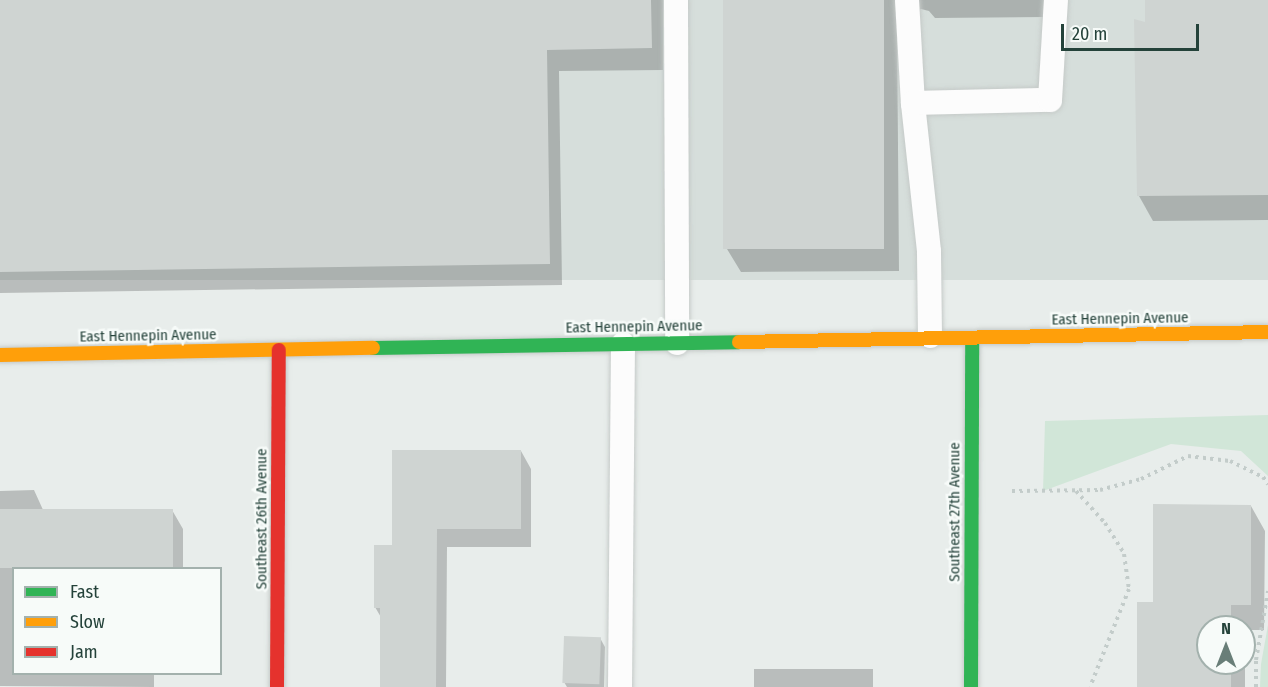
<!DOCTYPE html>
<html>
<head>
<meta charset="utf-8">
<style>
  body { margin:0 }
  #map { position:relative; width:1268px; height:687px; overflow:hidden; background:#e8edeb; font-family:"Fira Sans Condensed",sans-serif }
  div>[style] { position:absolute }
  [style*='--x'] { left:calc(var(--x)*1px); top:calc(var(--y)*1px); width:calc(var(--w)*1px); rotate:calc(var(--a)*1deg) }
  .built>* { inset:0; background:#d6dedb; transform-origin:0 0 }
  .green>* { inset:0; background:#d1e6d8 }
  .shadow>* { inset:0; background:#0003; transform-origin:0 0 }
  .building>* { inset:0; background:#cfd4d2; transform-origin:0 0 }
  .path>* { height:4px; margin-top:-2px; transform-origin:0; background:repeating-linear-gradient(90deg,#c3ccca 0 3px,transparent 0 7.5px) }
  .roads { filter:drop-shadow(0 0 2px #c5cac8) drop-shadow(0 0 2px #c5cac8) }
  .lane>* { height:24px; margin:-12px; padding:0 12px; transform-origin:12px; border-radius:12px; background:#fcfcfc }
  .fast>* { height:14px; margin:-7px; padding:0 7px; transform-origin:7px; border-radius:7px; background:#30b455 }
  .slow>* { height:14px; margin:-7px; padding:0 7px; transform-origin:7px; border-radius:7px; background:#ff9f0a }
  .jam>* { height:14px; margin:-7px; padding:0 7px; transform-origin:7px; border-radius:7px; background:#e5322d }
  span { translate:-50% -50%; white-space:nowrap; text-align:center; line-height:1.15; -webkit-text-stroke:5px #f7fbf9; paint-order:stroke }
  .street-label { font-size:15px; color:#24423a }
  .legend { position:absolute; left:12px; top:567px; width:210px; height:108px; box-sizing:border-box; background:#f7fbf9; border:2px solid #a3b1ad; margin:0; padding:8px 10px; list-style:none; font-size:18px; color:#24423a }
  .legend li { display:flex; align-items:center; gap:12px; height:30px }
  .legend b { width:30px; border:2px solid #a3b1ad }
  .north { position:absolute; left:1196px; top:615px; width:60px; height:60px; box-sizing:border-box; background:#f7fbf9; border:2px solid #a3b1ad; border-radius:50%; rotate:0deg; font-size:16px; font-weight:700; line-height:24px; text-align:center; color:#24423a }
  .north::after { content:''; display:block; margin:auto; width:21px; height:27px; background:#697e78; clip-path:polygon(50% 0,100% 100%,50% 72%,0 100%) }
  .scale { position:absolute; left:1061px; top:24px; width:138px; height:27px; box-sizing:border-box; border:3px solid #24423a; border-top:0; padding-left:8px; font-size:18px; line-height:21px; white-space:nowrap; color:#24423a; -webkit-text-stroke:4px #f7fbf9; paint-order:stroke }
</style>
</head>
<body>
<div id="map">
  <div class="built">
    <div style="left:0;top:0;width:1268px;height:280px"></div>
  </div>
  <div class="green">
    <div style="clip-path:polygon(1268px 415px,1268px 476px,1241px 451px,1171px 444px,1043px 491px,1045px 421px)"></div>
    <div style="clip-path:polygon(1268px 625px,1268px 687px,1260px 687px,1261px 664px)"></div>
  </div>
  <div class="shadow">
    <div style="clip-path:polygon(0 0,663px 0,663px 70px,559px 71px,562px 285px,0 293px)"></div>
    <div style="clip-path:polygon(724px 0,1044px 0,1045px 17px,935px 18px,929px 11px,921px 9px,897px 19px,899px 271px,741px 272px,727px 249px)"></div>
    <div style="clip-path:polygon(1146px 0,1268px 0,1268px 220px,1153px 221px,1139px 196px)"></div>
    <div style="clip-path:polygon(521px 451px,531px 469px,531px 547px,447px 547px,446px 687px,382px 687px,382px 619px,375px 607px,393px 547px)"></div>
    <div style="clip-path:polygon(34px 490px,44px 512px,172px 510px,183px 529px,183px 568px,14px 568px,14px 674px,154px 674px,154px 687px,0 686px,0 491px)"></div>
    <div style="clip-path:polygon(evenodd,1251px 506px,1265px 531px,1264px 630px,1245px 630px,1245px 687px,1138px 687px,1155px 604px,1251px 506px,1208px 627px,1244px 627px,1244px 663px,1208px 663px,1208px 627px)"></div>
    <div style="clip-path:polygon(600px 638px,605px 647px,604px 687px,567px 687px,564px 682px)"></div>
    <div style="left:754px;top:669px;width:119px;height:18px"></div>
  </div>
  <div class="building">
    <div style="clip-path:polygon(0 0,651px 0,652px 48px,547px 50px,550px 264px,0 272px)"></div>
    <div style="left:723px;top:0;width:161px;height:249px"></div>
    <div style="clip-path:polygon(1145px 0,1268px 0,1268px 195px,1137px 196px,1134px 19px,1145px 22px)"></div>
    <div style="clip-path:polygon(392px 450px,521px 450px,521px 529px,437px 529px,436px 687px,380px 687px,380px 608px,374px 608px,374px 545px,392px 545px)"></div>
    <div style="clip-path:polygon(1153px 504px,1251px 505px,1251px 605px,1231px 605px,1231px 627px,1208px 627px,1208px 663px,1231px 663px,1231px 687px,1137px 687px,1137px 602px,1153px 602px)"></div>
    <div style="left:173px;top:509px;width:59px;height:173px;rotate:90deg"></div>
    <div style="left:564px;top:636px;width:37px;height:47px;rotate:2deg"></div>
  </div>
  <div class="path">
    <div style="--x:1012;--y:491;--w:88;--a:-0.7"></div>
    <div style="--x:1100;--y:490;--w:42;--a:-15"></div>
    <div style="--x:1141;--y:479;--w:52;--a:-26.1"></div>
    <div style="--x:1188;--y:456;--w:42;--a:6.8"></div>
    <div style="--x:1230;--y:461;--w:37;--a:26"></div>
    <div style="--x:1263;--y:477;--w:9;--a:54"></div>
    <div style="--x:1076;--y:491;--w:43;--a:47.8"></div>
    <div style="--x:1105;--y:523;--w:36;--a:58"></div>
    <div style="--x:1124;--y:554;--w:35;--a:82"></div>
    <div style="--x:1129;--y:589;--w:105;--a:111.7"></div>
    <div style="--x:1256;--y:687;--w:27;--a:-90"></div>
    <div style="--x:1256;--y:660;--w:70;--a:-80.1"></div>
  </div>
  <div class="roads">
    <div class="lane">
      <div style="--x:676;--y:0;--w:343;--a:89.8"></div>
      <div style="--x:907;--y:0;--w:103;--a:86.7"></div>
      <div style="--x:930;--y:336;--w:85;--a:-90.7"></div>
      <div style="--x:929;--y:251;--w:149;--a:-96.2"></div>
      <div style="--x:913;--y:103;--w:137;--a:-1.3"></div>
      <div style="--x:1050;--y:100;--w:100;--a:-86.6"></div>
      <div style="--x:620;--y:687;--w:343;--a:-89.5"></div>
    </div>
    <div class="fast">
      <div style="--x:373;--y:348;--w:366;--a:-0.9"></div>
      <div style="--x:971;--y:687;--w:349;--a:-89.8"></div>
    </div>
    <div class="slow">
      <div style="--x:739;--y:342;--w:529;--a:-1.08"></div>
      <div style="--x:0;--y:355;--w:373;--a:-1.1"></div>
    </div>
    <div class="jam">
      <div style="--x:277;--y:687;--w:337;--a:-89.7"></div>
    </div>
  </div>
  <div class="street-label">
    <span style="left:1120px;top:319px;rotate:-1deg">East Hennepin Avenue</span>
    <span style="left:634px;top:327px;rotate:-1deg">East Hennepin Avenue</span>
    <span style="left:148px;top:336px;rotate:-1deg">East Hennepin Avenue</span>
    <span style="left:955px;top:512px;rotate:-90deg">Southeast 27th Avenue</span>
    <span style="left:262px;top:519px;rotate:-90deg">Southeast 26th Avenue</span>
  </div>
  <ul class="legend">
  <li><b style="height:8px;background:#30b455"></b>Fast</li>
  <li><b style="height:8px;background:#ff9f0a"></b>Slow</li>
  <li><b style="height:8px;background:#e5322d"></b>Jam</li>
  </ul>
  <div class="north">N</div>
  <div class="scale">20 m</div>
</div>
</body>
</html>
